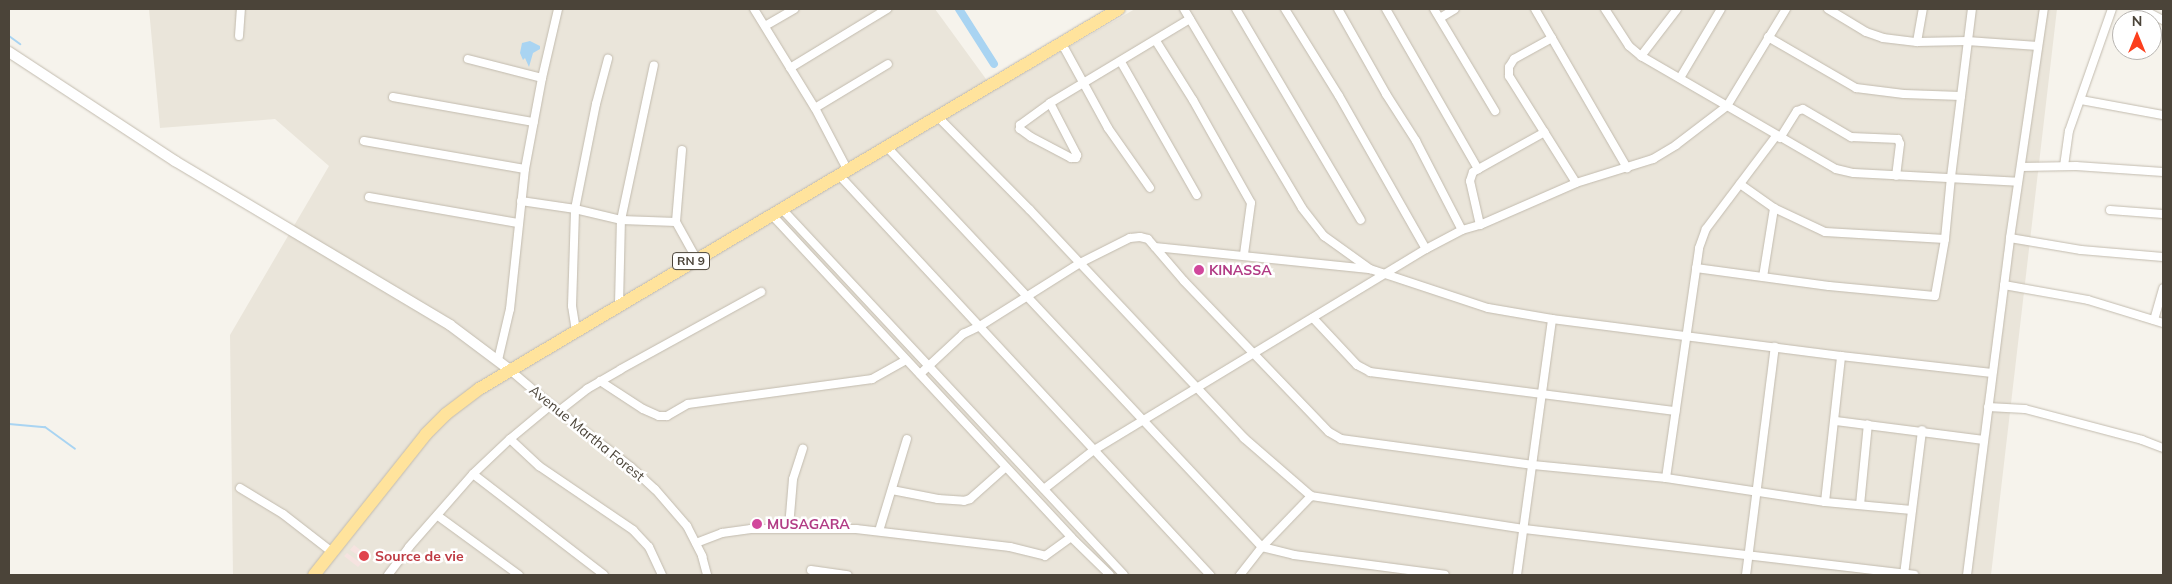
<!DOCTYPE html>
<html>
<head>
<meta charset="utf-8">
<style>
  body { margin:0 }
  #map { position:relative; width:2172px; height:584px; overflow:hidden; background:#f6f3ec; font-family:Mulish,sans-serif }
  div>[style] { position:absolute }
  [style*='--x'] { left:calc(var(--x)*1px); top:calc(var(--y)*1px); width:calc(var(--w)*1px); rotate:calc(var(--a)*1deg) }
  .residential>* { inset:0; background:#eae5da }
  .medical>* { inset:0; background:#f6e3e0 }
  .water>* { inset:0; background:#a9d4f2 }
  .stream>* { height:2px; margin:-1px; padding:0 1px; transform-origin:1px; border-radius:1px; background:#a9d4f2 }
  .canal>* { height:8px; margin:-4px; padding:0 4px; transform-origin:4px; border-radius:4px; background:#a9d4f2 }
  .roads { filter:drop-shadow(0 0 1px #c2bbae) drop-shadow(0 0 1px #c2bbae) }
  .minor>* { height:8px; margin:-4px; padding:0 4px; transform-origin:4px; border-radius:4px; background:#fff }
  .tertiary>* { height:10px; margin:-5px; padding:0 5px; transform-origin:5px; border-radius:5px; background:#fff }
  .primary>* { height:12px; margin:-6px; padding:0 6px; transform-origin:6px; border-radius:6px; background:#ffe39c }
  .dots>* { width:14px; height:14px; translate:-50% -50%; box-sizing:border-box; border:2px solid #fff; border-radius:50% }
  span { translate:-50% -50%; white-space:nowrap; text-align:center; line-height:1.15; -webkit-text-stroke:5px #fff; paint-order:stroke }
  .shield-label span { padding:1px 4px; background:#fff; border:1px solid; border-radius:4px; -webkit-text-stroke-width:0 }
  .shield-label { font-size:12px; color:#4b4439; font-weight:700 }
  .hotel-label { font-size:14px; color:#b23c85; font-weight:700 }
  .left { translate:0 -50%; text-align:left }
  .street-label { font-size:14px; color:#4b4439 }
  .health-label { font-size:14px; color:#be3a42; font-weight:700 }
  .frame { position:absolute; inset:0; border:10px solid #4b4439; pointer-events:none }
  .north { position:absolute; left:2112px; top:10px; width:50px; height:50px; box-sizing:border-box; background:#fff; border:1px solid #b7b4b0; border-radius:50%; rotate:0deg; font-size:14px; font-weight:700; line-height:20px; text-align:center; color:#4b4439 }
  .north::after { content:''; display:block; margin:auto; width:18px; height:22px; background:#fc3f1d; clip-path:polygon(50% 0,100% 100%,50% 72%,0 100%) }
</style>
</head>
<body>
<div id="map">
  <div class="residential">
    <div style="clip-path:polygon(149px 9px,935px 9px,994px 90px,1135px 9px,2057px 9px,1991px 575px,233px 575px,230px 335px,329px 166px,275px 119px,160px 128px)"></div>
  </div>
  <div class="medical">
    <div style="clip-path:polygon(354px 545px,368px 556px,358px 567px,344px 556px,347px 553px,358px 561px,361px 557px,350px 550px)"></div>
  </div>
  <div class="water">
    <div style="clip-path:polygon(530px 41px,540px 46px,540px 49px,533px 53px,529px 67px,525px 58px,523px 60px,520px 53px,522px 43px)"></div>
  </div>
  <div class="stream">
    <div style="--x:9;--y:36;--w:14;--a:36"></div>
    <div style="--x:9;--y:424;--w:36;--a:5"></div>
    <div style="--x:45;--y:427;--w:37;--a:36"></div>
  </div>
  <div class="canal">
    <div style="--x:959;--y:9;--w:65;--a:57.5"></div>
  </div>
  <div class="roads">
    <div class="minor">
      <div style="--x:754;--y:9;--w:116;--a:58.4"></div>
      <div style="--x:815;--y:108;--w:69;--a:62.3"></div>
      <div style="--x:1184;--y:9;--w:231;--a:59.3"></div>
      <div style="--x:1302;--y:208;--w:36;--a:52"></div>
      <div style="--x:1324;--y:236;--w:57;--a:35.7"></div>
      <div style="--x:1370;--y:269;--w:124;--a:18.3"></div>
      <div style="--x:1488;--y:308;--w:65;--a:9.8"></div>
      <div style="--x:1552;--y:319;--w:291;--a:7.3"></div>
      <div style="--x:1841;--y:356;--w:152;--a:6.4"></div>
      <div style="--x:1236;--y:9;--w:245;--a:59.4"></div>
      <div style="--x:1285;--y:9;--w:102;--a:58.2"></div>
      <div style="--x:1339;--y:96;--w:176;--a:60.4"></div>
      <div style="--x:1338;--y:9;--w:98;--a:60.5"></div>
      <div style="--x:1386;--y:94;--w:56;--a:57.4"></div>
      <div style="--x:1416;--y:141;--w:100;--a:62.7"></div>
      <div style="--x:1386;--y:9;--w:185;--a:60.1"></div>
      <div style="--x:1434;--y:9;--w:119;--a:59.1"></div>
      <div style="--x:1535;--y:9;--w:184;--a:59.9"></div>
      <div style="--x:1605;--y:9;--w:44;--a:57"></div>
      <div style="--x:1629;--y:46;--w:16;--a:40"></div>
      <div style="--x:1641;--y:56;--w:225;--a:30.1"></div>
      <div style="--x:1836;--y:169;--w:18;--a:13"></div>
      <div style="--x:1854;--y:173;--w:164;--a:3.1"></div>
      <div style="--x:1828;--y:9;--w:44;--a:31.2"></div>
      <div style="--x:1866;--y:32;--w:18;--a:19"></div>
      <div style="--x:1883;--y:38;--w:34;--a:7"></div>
      <div style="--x:1917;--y:42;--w:50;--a:-1.1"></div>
      <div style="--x:1967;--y:41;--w:71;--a:4"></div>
      <div style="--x:2142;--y:9;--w:24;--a:28"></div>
      <div style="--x:1440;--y:18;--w:17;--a:-31"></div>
      <div style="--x:765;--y:26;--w:34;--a:-30"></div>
      <div style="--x:239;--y:36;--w:27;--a:-86"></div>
      <div style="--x:1768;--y:37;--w:102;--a:30.1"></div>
      <div style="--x:1856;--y:88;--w:48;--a:7.1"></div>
      <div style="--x:1904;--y:94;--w:57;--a:2"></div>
      <div style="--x:1552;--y:38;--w:43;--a:151.1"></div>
      <div style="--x:1514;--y:59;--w:9;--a:122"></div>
      <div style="--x:1509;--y:67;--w:9;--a:90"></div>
      <div style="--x:1509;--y:76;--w:126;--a:57.9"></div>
      <div style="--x:1156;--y:41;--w:70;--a:57.9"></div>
      <div style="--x:1193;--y:100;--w:118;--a:60.6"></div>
      <div style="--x:1251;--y:203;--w:51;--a:97.8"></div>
      <div style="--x:1061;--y:42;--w:98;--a:61.3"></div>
      <div style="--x:1108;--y:128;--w:73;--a:55"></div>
      <div style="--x:1917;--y:42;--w:34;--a:-80"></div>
      <div style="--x:1641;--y:56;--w:59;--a:-52.5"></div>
      <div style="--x:468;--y:59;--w:76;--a:14.4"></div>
      <div style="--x:1121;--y:62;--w:153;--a:60.3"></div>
      <div style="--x:790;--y:68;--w:114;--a:-31.3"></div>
      <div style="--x:1680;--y:78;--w:80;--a:-59.3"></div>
      <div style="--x:393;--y:97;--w:143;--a:10.1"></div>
      <div style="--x:2081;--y:100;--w:83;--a:10.4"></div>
      <div style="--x:1050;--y:103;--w:59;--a:62.6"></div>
      <div style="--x:1077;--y:155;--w:3;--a:108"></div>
      <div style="--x:1076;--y:158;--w:5;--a:180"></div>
      <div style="--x:1071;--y:158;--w:45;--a:-152.3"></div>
      <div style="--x:1031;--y:137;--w:14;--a:-144"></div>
      <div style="--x:1020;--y:129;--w:4;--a:-90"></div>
      <div style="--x:1020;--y:125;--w:37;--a:-36"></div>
      <div style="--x:1050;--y:103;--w:163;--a:-31"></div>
      <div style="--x:815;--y:108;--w:85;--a:-31.1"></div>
      <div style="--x:937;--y:116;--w:132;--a:45.3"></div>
      <div style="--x:1030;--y:210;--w:313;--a:46.8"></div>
      <div style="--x:1244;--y:438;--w:89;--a:40.9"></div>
      <div style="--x:1311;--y:496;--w:216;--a:8.8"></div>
      <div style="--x:1524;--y:529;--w:393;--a:6.7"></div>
      <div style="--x:1780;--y:138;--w:32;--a:-58"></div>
      <div style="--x:1797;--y:111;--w:6;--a:-18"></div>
      <div style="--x:1803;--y:109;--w:56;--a:30.3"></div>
      <div style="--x:1851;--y:137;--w:47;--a:2.4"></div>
      <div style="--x:1898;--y:139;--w:5;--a:68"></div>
      <div style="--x:1900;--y:144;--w:32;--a:97"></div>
      <div style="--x:364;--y:141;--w:163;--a:9.9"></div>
      <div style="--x:886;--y:146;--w:550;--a:46.84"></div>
      <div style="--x:1262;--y:547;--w:33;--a:14"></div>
      <div style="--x:1294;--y:555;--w:152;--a:7.5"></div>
      <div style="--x:682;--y:150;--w:72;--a:94.8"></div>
      <div style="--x:676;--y:222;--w:41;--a:60.9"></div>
      <div style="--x:2064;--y:166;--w:35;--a:-82"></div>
      <div style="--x:2069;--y:131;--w:129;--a:-70.6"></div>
      <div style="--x:2021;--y:167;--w:55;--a:-1"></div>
      <div style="--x:2076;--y:166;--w:87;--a:3.9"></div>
      <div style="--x:839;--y:175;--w:546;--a:47.15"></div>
      <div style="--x:1740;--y:184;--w:42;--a:35.2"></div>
      <div style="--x:1774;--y:208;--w:56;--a:25.2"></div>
      <div style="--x:1825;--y:232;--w:120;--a:3.3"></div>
      <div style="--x:369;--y:197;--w:151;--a:9.9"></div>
      <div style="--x:521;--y:201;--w:55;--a:8.4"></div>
      <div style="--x:575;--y:209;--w:47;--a:13.4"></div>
      <div style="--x:621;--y:220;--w:55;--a:2.1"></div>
      <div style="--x:781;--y:208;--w:502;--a:46.94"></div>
      <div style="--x:2110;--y:210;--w:53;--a:4.3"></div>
      <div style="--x:771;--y:214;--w:441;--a:47.1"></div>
      <div style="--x:1071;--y:537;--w:54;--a:44.3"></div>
      <div style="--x:1480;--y:225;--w:45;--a:-102.8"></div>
      <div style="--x:1470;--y:181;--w:9;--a:-72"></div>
      <div style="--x:1473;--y:172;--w:82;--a:-29.1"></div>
      <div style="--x:2010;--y:238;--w:72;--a:9.6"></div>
      <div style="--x:2081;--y:250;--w:82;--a:4.9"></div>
      <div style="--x:1155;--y:247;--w:215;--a:5.9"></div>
      <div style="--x:1696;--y:268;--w:134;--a:7.7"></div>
      <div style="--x:1829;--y:286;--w:106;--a:5.4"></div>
      <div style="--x:1935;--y:296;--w:58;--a:-80"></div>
      <div style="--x:1945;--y:239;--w:62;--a:-84.5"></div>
      <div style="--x:1951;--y:177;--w:169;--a:-82.9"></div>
      <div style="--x:1763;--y:277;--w:70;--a:-80.9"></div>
      <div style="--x:2004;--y:285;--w:85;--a:10.1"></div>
      <div style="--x:2088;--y:300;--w:78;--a:17"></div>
      <div style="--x:619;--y:305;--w:85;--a:-88.7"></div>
      <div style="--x:621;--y:220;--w:158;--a:-78"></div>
      <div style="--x:1313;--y:318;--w:64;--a:46.9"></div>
      <div style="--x:1357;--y:365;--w:15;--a:28"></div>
      <div style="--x:1370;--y:372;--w:308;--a:7.3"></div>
      <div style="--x:2154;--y:320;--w:33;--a:-74"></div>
      <div style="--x:576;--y:331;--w:25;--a:-99"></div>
      <div style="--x:572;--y:306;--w:97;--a:-88.2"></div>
      <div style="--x:575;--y:209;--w:107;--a:-78.7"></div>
      <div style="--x:596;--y:104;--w:47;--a:-75.1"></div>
      <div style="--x:498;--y:360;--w:52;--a:-76.8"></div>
      <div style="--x:510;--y:309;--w:141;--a:-83.9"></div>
      <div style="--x:525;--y:169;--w:93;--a:-79.4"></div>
      <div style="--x:542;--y:78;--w:71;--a:-76.9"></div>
      <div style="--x:510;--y:370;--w:54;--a:40.5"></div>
      <div style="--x:551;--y:405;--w:101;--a:37.8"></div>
      <div style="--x:631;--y:467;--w:33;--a:43"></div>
      <div style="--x:655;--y:489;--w:49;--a:49.1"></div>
      <div style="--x:687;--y:526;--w:34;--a:63"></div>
      <div style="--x:702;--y:556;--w:20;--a:75"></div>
      <div style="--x:920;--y:374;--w:59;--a:-42.9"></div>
      <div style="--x:963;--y:334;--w:19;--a:-25"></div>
      <div style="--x:980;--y:326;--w:118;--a:-32.2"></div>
      <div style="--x:1080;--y:263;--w:56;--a:-26.6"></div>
      <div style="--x:1130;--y:238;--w:10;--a:-6"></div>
      <div style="--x:1140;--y:237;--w:8;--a:14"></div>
      <div style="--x:1148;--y:239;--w:55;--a:49.4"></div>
      <div style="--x:1184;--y:281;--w:209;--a:46.2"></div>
      <div style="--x:1329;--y:432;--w:14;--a:30"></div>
      <div style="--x:1341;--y:439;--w:194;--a:7.7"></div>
      <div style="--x:1533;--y:465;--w:134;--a:5.6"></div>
      <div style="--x:1666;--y:478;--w:161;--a:8.6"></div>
      <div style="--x:1825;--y:502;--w:87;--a:5.3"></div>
      <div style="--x:600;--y:381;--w:51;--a:33.1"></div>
      <div style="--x:643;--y:409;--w:17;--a:24"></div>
      <div style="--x:659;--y:416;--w:8;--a:0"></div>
      <div style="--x:667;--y:416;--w:24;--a:-30"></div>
      <div style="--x:688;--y:404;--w:186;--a:-7.7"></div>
      <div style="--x:872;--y:379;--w:39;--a:-29"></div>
      <div style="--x:1988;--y:407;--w:37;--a:3"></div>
      <div style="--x:2025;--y:409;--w:121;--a:14.8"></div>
      <div style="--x:2142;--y:440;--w:22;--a:21"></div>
      <div style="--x:559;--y:411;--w:36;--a:-38"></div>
      <div style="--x:587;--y:389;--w:39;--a:-30"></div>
      <div style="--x:621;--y:369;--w:160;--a:-28.8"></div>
      <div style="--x:1836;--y:421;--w:149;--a:7.3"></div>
      <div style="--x:510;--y:439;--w:40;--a:43"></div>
      <div style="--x:539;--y:466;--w:114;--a:34.2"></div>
      <div style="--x:633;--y:530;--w:23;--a:47"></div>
      <div style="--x:649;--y:547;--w:31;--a:65"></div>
      <div style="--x:473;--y:474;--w:165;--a:37.6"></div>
      <div style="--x:1666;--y:478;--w:232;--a:-81.8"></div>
      <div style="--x:1699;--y:248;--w:20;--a:-70"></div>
      <div style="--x:1706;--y:229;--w:116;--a:-53"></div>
      <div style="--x:240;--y:488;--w:50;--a:31.2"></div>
      <div style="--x:283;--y:514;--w:62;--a:37.8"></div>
      <div style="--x:1044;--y:489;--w:63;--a:-38"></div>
      <div style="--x:1094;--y:450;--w:388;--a:-31.2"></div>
      <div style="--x:1426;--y:249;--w:41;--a:-27.8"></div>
      <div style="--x:1462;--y:230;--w:19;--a:-16"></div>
      <div style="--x:1480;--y:225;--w:105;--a:-23.6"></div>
      <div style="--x:1576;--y:183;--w:81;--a:-17.3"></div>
      <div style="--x:1653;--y:159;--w:27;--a:-31"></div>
      <div style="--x:1676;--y:145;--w:64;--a:-37.4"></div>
      <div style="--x:1727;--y:106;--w:114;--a:-58.7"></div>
      <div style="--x:892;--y:490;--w:47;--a:11.1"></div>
      <div style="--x:938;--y:499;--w:26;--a:4"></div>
      <div style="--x:964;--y:501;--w:6;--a:-18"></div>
      <div style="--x:970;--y:499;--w:48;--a:-41.6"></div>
      <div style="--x:1825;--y:502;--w:147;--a:-83.7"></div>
      <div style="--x:1860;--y:505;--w:81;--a:-84.4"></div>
      <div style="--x:438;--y:516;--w:100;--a:36.1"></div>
      <div style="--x:789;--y:527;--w:48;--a:-85.2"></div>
      <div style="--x:793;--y:479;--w:32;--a:-72"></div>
      <div style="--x:879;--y:531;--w:96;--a:-73.1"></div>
      <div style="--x:696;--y:543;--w:28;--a:-21"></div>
      <div style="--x:722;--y:533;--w:29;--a:-8"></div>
      <div style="--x:751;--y:529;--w:105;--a:0"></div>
      <div style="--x:856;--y:529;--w:155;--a:6.7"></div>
      <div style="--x:1010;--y:547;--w:36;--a:14"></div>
      <div style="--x:1045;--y:556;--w:32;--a:-36"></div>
      <div style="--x:811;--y:570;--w:37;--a:8"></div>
      <div style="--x:388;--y:575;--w:35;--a:-53"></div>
      <div style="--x:409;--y:547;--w:97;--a:-48.8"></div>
      <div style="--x:473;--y:474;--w:51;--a:-43.4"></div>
      <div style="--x:510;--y:439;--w:53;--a:-39.7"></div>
      <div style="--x:1240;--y:575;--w:36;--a:-52"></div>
      <div style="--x:1262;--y:547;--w:71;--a:-46.1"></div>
      <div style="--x:1517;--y:575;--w:258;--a:-82.2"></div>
      <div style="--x:1746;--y:575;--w:230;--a:-82.8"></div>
      <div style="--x:1904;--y:575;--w:146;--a:-82.9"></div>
      <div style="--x:1967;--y:575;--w:340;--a:-82.7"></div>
      <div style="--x:2010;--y:238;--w:232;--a:-81.6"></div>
    </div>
    <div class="tertiary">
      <div style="--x:9;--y:52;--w:199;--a:33.3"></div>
      <div style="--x:175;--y:161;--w:320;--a:30.8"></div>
      <div style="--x:450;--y:325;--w:75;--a:36.9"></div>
    </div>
    <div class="primary">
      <div style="--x:314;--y:575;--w:180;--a:-51.5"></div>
      <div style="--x:426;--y:434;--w:28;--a:-45"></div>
      <div style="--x:446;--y:414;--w:41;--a:-37.1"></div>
      <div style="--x:479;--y:389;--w:744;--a:-30.7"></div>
    </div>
  </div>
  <div class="dots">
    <div style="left:1199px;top:270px;background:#d1479c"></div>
    <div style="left:757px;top:524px;background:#d1479c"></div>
    <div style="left:364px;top:556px;background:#e0444e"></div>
  </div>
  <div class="shield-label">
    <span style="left:691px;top:261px">RN 9</span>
  </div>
  <div class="hotel-label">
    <span class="left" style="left:1209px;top:270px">KINASSA</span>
    <span class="left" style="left:767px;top:524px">MUSAGARA</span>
  </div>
  <div class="street-label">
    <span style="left:587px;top:433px;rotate:39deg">Avenue Martha Forest</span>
  </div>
  <div class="health-label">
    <span class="left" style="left:375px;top:556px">Source de vie</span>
  </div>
  <div class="frame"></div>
  <div class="north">N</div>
</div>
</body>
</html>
